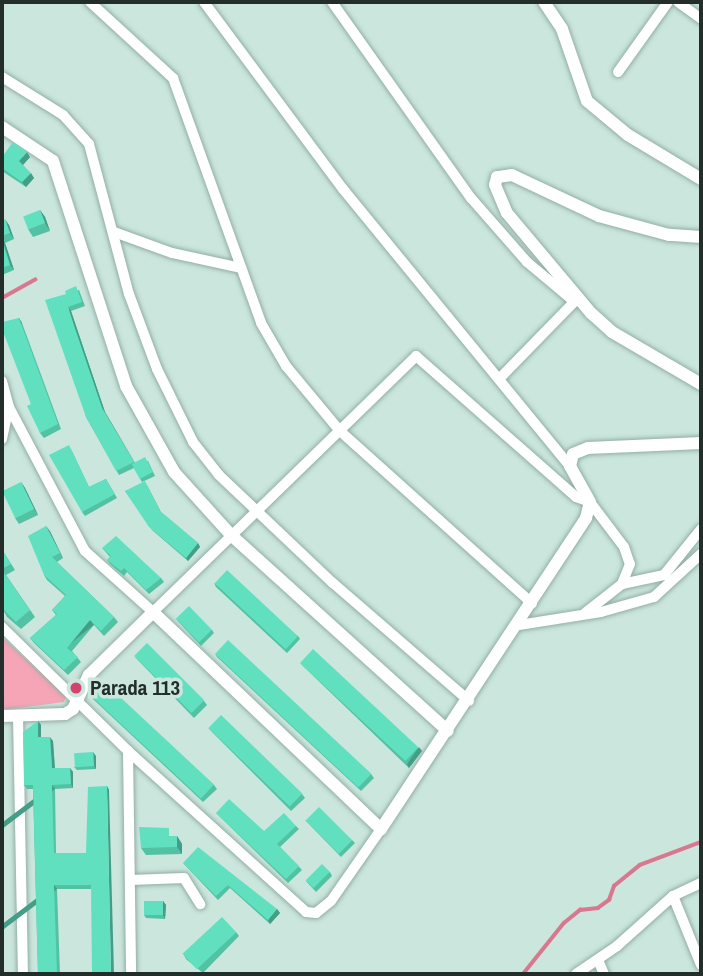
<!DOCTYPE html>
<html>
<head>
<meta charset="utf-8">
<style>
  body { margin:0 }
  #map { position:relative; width:703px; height:976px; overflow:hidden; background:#cae6dd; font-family:"Archivo Narrow",sans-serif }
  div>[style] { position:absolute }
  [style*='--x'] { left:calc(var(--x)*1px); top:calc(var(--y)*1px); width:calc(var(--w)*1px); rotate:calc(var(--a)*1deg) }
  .green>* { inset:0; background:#f5a5b5 }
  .stream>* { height:3.5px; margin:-1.75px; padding:0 1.75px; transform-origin:1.75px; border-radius:1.75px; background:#d8778d }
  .roads { filter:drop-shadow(0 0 2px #92aea5) drop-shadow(0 0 2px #92aea5) }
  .minor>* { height:10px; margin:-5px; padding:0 5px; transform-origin:5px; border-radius:5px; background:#fff }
  .tertiary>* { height:12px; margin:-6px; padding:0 6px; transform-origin:6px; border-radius:6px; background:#fff }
  .wall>* { inset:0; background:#53c1a4 }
  .shaded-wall>* { inset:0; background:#449d86; transform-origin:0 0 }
  .building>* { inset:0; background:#61e0bf; transform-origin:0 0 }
  .dots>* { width:19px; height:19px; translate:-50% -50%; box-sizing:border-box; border:4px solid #cae6dd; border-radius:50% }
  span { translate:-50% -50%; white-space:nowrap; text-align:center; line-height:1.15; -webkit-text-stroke:7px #cae6dd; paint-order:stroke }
  .poi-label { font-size:21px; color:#232e2a; font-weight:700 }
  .left { translate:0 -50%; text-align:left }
  .frame { position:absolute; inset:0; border:4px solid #232e2a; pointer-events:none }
</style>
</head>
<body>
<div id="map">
  <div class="green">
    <div style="clip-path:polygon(2px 637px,66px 696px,64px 702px,2px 710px)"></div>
  </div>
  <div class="stream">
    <div style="--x:2;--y:298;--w:38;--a:-29"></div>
    <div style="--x:523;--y:974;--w:65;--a:-51.2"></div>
    <div style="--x:564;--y:923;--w:21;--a:-39"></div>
    <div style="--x:580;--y:910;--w:18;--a:-6"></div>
    <div style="--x:598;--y:908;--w:14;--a:-36"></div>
    <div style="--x:609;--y:900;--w:15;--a:-70"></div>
    <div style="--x:614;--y:886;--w:33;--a:-39"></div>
    <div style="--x:640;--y:865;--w:65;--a:-20.7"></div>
  </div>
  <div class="roads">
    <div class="minor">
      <div style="--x:90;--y:2;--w:113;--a:42.5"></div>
      <div style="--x:173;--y:78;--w:260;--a:70.2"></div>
      <div style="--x:261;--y:323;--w:50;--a:59.8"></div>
      <div style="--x:286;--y:366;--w:85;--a:50.3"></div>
      <div style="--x:340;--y:431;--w:258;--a:41.9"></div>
      <div style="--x:204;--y:2;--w:233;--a:53.4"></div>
      <div style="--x:343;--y:189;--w:358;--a:50.7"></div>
      <div style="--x:332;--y:2;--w:240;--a:54.7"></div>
      <div style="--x:471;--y:198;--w:85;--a:48.8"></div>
      <div style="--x:527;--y:262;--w:56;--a:39.9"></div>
      <div style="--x:570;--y:298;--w:8;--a:0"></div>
      <div style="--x:678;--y:2;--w:29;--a:36"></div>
      <div style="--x:618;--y:72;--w:86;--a:-54.5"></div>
      <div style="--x:2;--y:77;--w:72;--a:31.9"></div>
      <div style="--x:63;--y:115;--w:39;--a:48"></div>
      <div style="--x:89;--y:144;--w:155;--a:75.1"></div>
      <div style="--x:129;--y:294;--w:80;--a:69.5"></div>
      <div style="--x:157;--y:369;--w:81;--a:63.7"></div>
      <div style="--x:193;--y:442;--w:42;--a:51.8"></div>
      <div style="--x:219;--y:475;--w:157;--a:43.5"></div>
      <div style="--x:333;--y:583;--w:180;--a:40.9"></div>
      <div style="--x:114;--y:232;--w:62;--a:19.9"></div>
      <div style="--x:172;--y:253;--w:71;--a:12.3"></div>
      <div style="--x:500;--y:378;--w:112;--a:-45.7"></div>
      <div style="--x:2;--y:381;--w:27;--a:75"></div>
      <div style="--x:9;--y:407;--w:163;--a:62.2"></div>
      <div style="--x:85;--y:551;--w:91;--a:41.9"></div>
      <div style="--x:153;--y:612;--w:367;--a:-44.2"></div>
      <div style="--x:416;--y:356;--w:213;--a:41.4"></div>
      <div style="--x:576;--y:497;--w:15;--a:20"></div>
      <div style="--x:590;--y:502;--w:56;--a:52.9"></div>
      <div style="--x:624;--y:547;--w:18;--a:71"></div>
      <div style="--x:630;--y:564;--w:22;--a:112"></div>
      <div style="--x:622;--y:584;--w:47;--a:141.9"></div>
      <div style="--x:2;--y:439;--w:33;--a:-78"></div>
      <div style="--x:622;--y:584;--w:43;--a:-12.1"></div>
      <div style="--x:664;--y:575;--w:59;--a:-51.2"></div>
      <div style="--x:519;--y:625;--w:83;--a:-9"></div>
      <div style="--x:601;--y:612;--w:55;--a:-15.8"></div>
      <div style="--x:654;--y:597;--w:64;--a:-42.5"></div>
      <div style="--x:2;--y:627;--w:177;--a:44.5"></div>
      <div style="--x:128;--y:751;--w:240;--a:42.1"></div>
      <div style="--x:306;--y:912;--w:10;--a:6"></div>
      <div style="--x:316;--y:913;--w:19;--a:-39"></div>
      <div style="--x:331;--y:901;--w:88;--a:-55.2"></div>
      <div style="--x:18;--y:716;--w:258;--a:88.9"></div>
      <div style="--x:128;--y:751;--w:223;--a:89.2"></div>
      <div style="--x:130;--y:880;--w:54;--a:-2.1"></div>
      <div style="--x:184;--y:878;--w:31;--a:58"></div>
      <div style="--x:673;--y:896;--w:74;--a:67.9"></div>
      <div style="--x:598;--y:960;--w:15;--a:67"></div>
      <div style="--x:576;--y:974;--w:50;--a:-34.3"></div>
      <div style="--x:617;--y:946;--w:75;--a:-41.8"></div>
      <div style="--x:673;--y:896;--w:31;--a:-25"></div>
    </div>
    <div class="tertiary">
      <div style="--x:544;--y:2;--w:32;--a:56"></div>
      <div style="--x:562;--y:29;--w:76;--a:70.9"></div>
      <div style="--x:587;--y:101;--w:53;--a:39.7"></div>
      <div style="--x:628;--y:135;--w:85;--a:31.1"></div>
      <div style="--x:2;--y:127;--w:61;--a:33.7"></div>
      <div style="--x:53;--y:161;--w:237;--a:72"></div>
      <div style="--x:126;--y:386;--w:98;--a:60.8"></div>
      <div style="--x:174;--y:472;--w:85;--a:47.9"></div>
      <div style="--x:231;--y:535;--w:292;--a:42.1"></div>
      <div style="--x:701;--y:237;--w:32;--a:-176"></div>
      <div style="--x:669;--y:235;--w:73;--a:-164.8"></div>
      <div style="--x:599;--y:216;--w:96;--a:-154.8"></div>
      <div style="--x:512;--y:175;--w:15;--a:172"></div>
      <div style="--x:497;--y:177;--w:8;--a:104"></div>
      <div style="--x:495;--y:185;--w:30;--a:67"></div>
      <div style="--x:507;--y:213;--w:131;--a:50"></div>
      <div style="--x:591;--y:313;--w:28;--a:42"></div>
      <div style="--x:612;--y:332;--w:103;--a:30.3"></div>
      <div style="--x:2;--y:716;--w:63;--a:-1.8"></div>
      <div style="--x:65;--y:714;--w:9;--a:-32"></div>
      <div style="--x:73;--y:709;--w:38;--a:-65"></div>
      <div style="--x:89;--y:675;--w:90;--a:-44.5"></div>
      <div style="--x:153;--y:612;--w:315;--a:43.6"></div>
      <div style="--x:381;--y:829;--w:372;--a:-56.6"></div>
      <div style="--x:586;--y:518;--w:16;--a:-76"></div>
      <div style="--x:590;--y:502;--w:41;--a:-119.1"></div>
      <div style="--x:570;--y:466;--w:12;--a:-76"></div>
      <div style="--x:573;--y:454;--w:16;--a:-22"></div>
      <div style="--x:588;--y:448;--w:113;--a:-2.5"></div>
    </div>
  </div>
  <div class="wall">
    <div style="clip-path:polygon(2px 157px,30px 157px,23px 165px,34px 178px,26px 187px,2px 171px)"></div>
    <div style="clip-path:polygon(40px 210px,45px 217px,50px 231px,33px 237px,28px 229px)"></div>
    <div style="clip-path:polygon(2px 221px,9px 225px,14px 239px,5px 243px,14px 270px,2px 275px)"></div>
    <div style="clip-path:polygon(79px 290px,85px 306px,71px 311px,105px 412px,135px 463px,148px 461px,155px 476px,142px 482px,134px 468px,119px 475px,86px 417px,66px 294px)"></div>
    <div style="clip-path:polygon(19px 318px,22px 323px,61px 429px,44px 438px,40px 433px,31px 404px)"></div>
    <div style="clip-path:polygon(71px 449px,89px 487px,106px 479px,117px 498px,85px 516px,82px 512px)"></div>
    <div style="clip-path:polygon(21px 482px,25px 488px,38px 515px,19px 524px,15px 518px)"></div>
    <div style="clip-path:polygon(147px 485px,161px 512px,198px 543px,200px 547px,188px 561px,152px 530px,125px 491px)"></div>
    <div style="clip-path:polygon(46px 526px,63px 558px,57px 562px,114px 617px,118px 622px,104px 636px,94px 625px,72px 651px,81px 662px,68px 675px,34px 643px,30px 638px,56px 615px,52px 610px,65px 596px,47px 580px,44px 575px)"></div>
    <div style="clip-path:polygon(102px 548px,161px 578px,164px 582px,149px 594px,127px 572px,124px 576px,110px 564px,107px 560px,110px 557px)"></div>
    <div style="clip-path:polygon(3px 551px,15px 570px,6px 575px,35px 617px,21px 629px,7px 617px,2px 608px,2px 552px)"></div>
    <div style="clip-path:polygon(214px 583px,298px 636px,300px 639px,287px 653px,216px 587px)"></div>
    <div style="clip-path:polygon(176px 619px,212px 630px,214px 633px,201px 646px)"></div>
    <div style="clip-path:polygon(215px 654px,371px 774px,374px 778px,361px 791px,217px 657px)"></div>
    <div style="clip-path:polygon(134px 656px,204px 701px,207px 705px,194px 718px)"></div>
    <div style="clip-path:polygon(300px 663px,422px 751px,409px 768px,303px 666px)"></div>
    <div style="clip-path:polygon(91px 696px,214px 785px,217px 789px,203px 802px,94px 700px)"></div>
    <div style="clip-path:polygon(38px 721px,41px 725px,41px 737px,53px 741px,55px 768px,70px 768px,73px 772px,73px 788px,55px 789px,56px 853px,86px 853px,107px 786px,109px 790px,91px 889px,57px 889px,60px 974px,38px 974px,33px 789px,27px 789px,24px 785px)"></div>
    <div style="clip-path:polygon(208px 728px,302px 794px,305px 798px,291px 811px)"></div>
    <div style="clip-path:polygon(96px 756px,96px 769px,77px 770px,74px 767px)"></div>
    <div style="clip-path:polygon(216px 813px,264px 831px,296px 826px,299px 829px,280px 847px,302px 870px,288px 883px)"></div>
    <div style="clip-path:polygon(305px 820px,352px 840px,355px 843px,341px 857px)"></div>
    <div style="clip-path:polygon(174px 836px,177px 836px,182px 844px,182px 854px,146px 855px,141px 848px)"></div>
    <div style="clip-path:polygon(183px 863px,277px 909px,280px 913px,270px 924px,230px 888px,218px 900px)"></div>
    <div style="clip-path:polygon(330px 872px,332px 876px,316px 892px,306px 881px)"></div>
    <div style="clip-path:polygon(163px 901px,166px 905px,165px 919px,146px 918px,144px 915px)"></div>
    <div style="clip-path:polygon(236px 932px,239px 936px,203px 973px,186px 959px,184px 955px)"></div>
  </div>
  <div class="shaded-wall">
    <div style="clip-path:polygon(27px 152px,30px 157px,22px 166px,19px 161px)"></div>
    <div style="clip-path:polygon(31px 173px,34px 178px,26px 187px,22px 182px)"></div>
    <div style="clip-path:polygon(40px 210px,45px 217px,50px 231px,45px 223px)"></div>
    <div style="clip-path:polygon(5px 219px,9px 225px,14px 239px,10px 233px)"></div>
    <div style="clip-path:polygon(2px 238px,5px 243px,14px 270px,10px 265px)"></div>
    <div style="clip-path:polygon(68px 307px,71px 311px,105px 412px,137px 466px,102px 408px)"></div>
    <div style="left:19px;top:318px;width:6px;height:113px;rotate:59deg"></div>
    <div style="clip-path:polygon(21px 482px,25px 488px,38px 515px,34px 509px)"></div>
    <div style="clip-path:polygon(46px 526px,50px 531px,63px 558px,60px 553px)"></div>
    <div style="clip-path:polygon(198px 543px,200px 547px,188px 561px,186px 558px)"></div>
    <div style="left:90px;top:620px;width:6px;height:36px;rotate:51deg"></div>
    <div style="clip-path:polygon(38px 721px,41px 725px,41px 741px,38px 737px)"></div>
    <div style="clip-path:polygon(50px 737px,53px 741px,55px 772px,52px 768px)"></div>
    <div style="clip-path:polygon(419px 747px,422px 751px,409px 768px,407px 764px)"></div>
    <div style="clip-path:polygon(93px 752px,96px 756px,96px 769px,94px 766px)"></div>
    <div style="clip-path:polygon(70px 768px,73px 772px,73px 788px,71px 784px)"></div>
    <div style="left:52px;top:785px;width:5px;height:68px;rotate:53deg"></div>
    <div style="clip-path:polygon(107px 786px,109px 790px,114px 974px,111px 974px)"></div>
    <div style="clip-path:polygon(177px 836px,182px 844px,182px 854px,177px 847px)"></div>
    <div style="clip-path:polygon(2px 843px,2px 844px,4px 974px,2px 974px)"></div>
    <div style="left:54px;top:885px;width:5px;height:89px;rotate:53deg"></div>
    <div style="clip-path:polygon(163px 901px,166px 905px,165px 919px,163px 915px)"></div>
    <div style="clip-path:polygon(277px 909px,280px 913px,270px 924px,268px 920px)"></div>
  </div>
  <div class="building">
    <div style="clip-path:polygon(13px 142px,27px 152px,19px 161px,31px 173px,22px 182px,2px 168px,2px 157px)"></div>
    <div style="left:40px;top:210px;width:14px;height:18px;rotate:69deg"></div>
    <div style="clip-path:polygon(5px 219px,10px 233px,2px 236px,2px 221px)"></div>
    <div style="clip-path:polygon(2px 240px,10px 265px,2px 268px)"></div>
    <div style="clip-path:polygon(76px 286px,82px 302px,68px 307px,74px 326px,102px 408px,134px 462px,116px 471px,86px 417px,45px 300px,66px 294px,65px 291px)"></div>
    <div style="clip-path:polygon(19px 318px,58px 424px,40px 433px,27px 406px,31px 404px,2px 329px,2px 322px)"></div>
    <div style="clip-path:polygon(69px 445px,89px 487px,106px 479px,115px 494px,82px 512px,49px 455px)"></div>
    <div style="left:145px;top:457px;width:17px;height:15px;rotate:62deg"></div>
    <div style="clip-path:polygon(145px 481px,160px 511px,198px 543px,186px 558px,149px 527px,125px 491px)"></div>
    <div style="left:21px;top:482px;width:30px;height:21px;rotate:64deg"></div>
    <div style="clip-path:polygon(46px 526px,60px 553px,52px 557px,114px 617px,101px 631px,90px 620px,67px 648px,78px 657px,64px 670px,30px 638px,57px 614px,52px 610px,66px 595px,44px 575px,28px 536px)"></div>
    <div style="clip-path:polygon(116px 536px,161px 578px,146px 590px,124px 568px,121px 571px,107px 560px,111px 556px,102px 548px)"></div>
    <div style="clip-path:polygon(3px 551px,11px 564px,2px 569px,2px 552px)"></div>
    <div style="clip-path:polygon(2px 570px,30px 610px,16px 622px,2px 608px)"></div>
    <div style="left:227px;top:570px;width:97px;height:18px;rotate:43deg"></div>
    <div style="left:189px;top:606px;width:33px;height:18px;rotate:46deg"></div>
    <div style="left:228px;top:640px;width:196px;height:19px;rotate:43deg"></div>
    <div style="left:147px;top:643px;width:81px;height:18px;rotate:45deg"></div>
    <div style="left:313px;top:649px;width:144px;height:19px;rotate:43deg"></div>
    <div style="left:105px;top:683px;width:149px;height:19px;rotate:43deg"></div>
    <div style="left:221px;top:715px;width:113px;height:18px;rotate:44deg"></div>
    <div style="clip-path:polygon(38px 721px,38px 737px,50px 737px,52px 768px,70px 768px,71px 784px,52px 785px,54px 853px,86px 853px,88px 787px,107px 786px,111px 974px,92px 974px,91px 885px,54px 885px,57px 974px,38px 974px,33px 785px,24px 785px,23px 732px)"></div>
    <div style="left:93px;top:752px;width:14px;height:19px;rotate:86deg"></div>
    <div style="clip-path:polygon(229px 799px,264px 831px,284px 813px,296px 826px,277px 844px,299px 866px,286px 879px,216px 813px)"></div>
    <div style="left:319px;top:807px;width:47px;height:19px;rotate:45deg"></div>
    <div style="clip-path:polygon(139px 827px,169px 828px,169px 836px,177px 836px,177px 847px,141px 848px)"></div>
    <div style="clip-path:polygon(198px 847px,277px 909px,268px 920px,228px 885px,216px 896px,183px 863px)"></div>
    <div style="left:322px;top:864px;width:11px;height:23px;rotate:45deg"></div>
    <div style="left:144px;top:901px;width:19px;height:14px"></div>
    <div style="left:222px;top:917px;width:21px;height:54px;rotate:47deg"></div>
  </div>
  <div class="dots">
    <div style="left:76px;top:688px;background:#d2436e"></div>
  </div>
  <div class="poi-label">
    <span class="left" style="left:90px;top:688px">Parada 113</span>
  </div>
  <div class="frame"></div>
</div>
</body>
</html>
